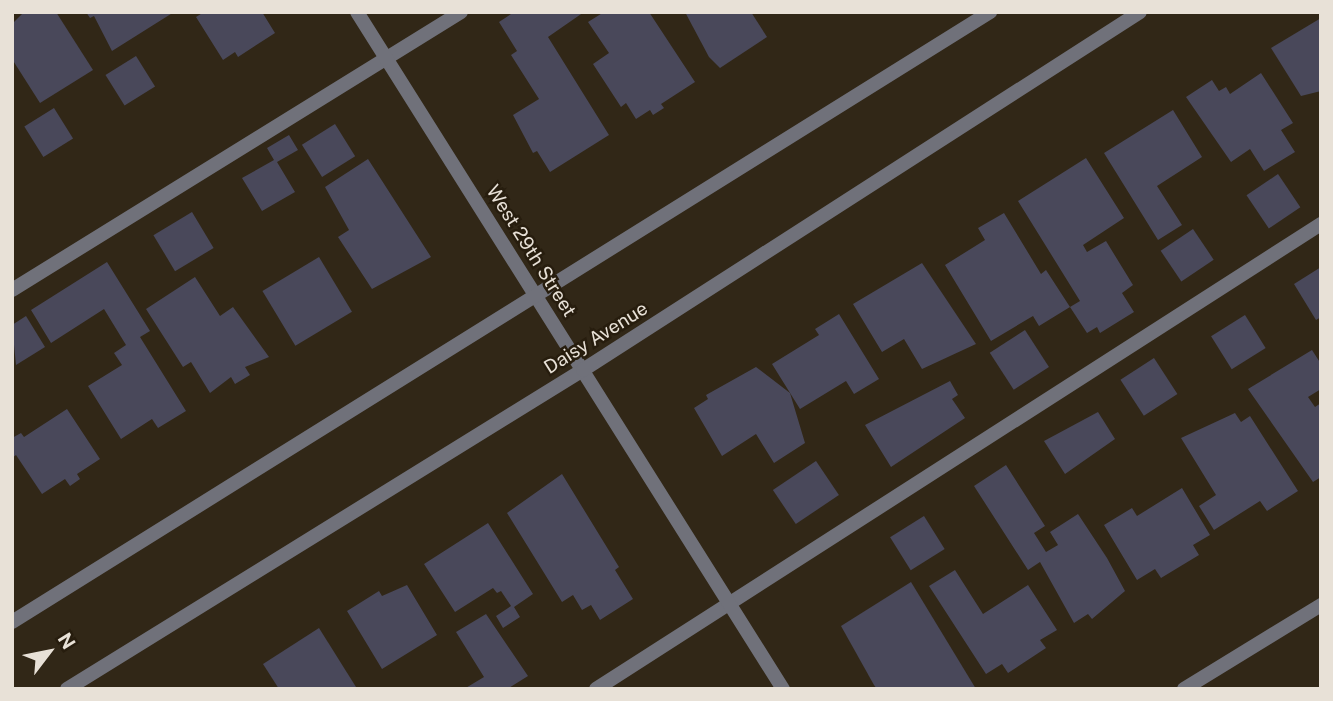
<!DOCTYPE html>
<html>
<head>
<meta charset="utf-8">
<style>
  body { margin:0 }
  #map { position:relative; width:1333px; height:701px; overflow:hidden; background:#312717; font-family:"Public Sans",sans-serif }
  div>[style] { position:absolute }
  [style*='--x'] { left:calc(var(--x)*1px); top:calc(var(--y)*1px); width:calc(var(--w)*1px); rotate:calc(var(--a)*1deg) }
  .building>* { inset:0; background:#49485a; transform-origin:0 0 }
  .service>* { height:14px; margin:-7px; padding:0 7px; transform-origin:7px; border-radius:7px; background:#70717a }
  .minor>* { height:14px; margin:-7px; padding:0 7px; transform-origin:7px; border-radius:7px; background:#70717a }
  .tertiary>* { height:14px; margin:-7px; padding:0 7px; transform-origin:7px; border-radius:7px; background:#70717a }
  span { translate:-50% -50%; white-space:nowrap; text-align:center; line-height:1.15; -webkit-text-stroke:5px #271d0e; paint-order:stroke }
  .street-label { font-size:19px; color:#e8e1d7 }
  .frame { position:absolute; inset:0; border:14px solid #e8e1d7; pointer-events:none }
  .north { position:absolute; left:14px; top:617px; width:70px; height:70px; -webkit-text-stroke:5px #271d0e; paint-order:stroke; rotate:58deg; font-size:19px; font-weight:700; line-height:28px; text-align:center; color:#e8e1d7 }
  .north::after { content:''; display:block; margin:auto; width:24px; height:32px; background:#e8e1d7; clip-path:polygon(50% 0,100% 100%,50% 72%,0 100%) }
</style>
</head>
<body>
<div id="map">
  <div class="building">
    <div style="clip-path:polygon(24px 12px,56px 12px,93px 70px,40px 103px,12px 59px,12px 24px)"></div>
    <div style="clip-path:polygon(86px 12px,174px 12px,112px 51px,94px 16px,90px 18px)"></div>
    <div style="clip-path:polygon(204px 12px,262px 12px,275px 33px,238px 57px,235px 52px,223px 60px,196px 17px)"></div>
    <div style="clip-path:polygon(514px 12px,584px 12px,548px 37px,609px 135px,550px 172px,537px 151px,533px 153px,513px 115px,539px 99px,511px 55px,517px 51px,499px 22px)"></div>
    <div style="clip-path:polygon(604px 12px,649px 12px,695px 82px,661px 104px,664px 108px,653px 115px,650px 110px,636px 119px,626px 103px,621px 107px,593px 64px,609px 53px,588px 22px)"></div>
    <div style="clip-path:polygon(685px 12px,751px 12px,767px 37px,720px 68px,709px 57px)"></div>
    <div style="clip-path:polygon(1321px 18px,1321px 91px,1301px 96px,1271px 48px)"></div>
    <div style="left:136px;top:56px;width:36px;height:36px;rotate:58deg"></div>
    <div style="clip-path:polygon(1261px 73px,1293px 123px,1281px 130px,1295px 152px,1264px 171px,1250px 149px,1231px 162px,1186px 97px,1212px 80px,1219px 91px,1226px 87px,1230px 94px)"></div>
    <div style="left:54px;top:108px;width:36px;height:35px;rotate:58deg"></div>
    <div style="clip-path:polygon(1173px 110px,1202px 157px,1157px 186px,1182px 225px,1158px 240px,1104px 153px)"></div>
    <div style="left:335px;top:124px;width:38px;height:39px;rotate:58deg"></div>
    <div style="clip-path:polygon(289px 135px,298px 150px,277px 162px,295px 192px,262px 211px,242px 178px,274px 160px,267px 148px)"></div>
    <div style="clip-path:polygon(1086px 158px,1124px 218px,1083px 245px,1087px 252px,1106px 241px,1133px 285px,1122px 293px,1134px 312px,1100px 333px,1097px 327px,1087px 333px,1070px 307px,1080px 301px,1018px 201px)"></div>
    <div style="clip-path:polygon(368px 159px,431px 257px,372px 289px,338px 237px,349px 230px,325px 187px)"></div>
    <div style="left:1278px;top:174px;width:40px;height:38px;rotate:56deg"></div>
    <div style="left:192px;top:212px;width:42px;height:45px;rotate:59deg"></div>
    <div style="clip-path:polygon(1004px 213px,1041px 274px,1046px 270px,1070px 307px,1039px 326px,1033px 316px,991px 341px,945px 265px,985px 240px,978px 228px)"></div>
    <div style="left:1193px;top:229px;width:37px;height:39px;rotate:56deg"></div>
    <div style="left:319px;top:257px;width:64px;height:66px;rotate:59deg"></div>
    <div style="clip-path:polygon(107px 262px,150px 331px,140px 337px,186px 411px,158px 428px,152px 419px,121px 439px,88px 386px,122px 365px,114px 353px,126px 345px,104px 309px,51px 343px,31px 310px)"></div>
    <div style="clip-path:polygon(922px 263px,976px 344px,922px 369px,904px 339px,882px 352px,853px 304px)"></div>
    <div style="clip-path:polygon(1321px 267px,1321px 317px,1316px 320px,1294px 284px)"></div>
    <div style="clip-path:polygon(195px 277px,220px 316px,233px 307px,269px 357px,245px 367px,250px 375px,235px 384px,231px 377px,210px 393px,191px 362px,183px 367px,146px 309px)"></div>
    <div style="clip-path:polygon(839px 314px,879px 379px,854px 394px,846px 381px,800px 409px,772px 364px,819px 335px,815px 329px)"></div>
    <div style="left:1245px;top:315px;width:39px;height:40px;rotate:58deg"></div>
    <div style="clip-path:polygon(26px 316px,45px 347px,16px 365px,12px 325px)"></div>
    <div style="left:1025px;top:330px;width:44px;height:42px;rotate:57deg"></div>
    <div style="clip-path:polygon(1312px 350px,1321px 364px,1321px 389px,1308px 397px,1315px 407px,1321px 403px,1321px 477px,1313px 482px,1248px 389px)"></div>
    <div style="left:1154px;top:358px;width:43px;height:40px;rotate:57deg"></div>
    <div style="clip-path:polygon(756px 367px,790px 393px,805px 443px,774px 463px,756px 434px,722px 456px,694px 408px,708px 399px,706px 395px)"></div>
    <div style="clip-path:polygon(950px 381px,958px 395px,952px 399px,965px 418px,891px 467px,865px 425px)"></div>
    <div style="clip-path:polygon(67px 409px,100px 459px,77px 474px,80px 479px,70px 486px,65px 479px,42px 494px,16px 455px,12px 458px,12px 438px,21px 433px,24px 437px)"></div>
    <div style="clip-path:polygon(1098px 412px,1115px 439px,1065px 474px,1044px 441px)"></div>
    <div style="clip-path:polygon(1235px 413px,1241px 422px,1250px 416px,1298px 491px,1267px 511px,1260px 501px,1214px 530px,1199px 506px,1216px 495px,1181px 438px)"></div>
    <div style="left:816px;top:461px;width:41px;height:52px;rotate:56deg"></div>
    <div style="clip-path:polygon(1006px 465px,1045px 526px,1034px 533px,1046px 552px,1058px 545px,1050px 532px,1078px 514px,1107px 558px,1125px 591px,1092px 619px,1088px 614px,1074px 623px,1040px 562px,1028px 570px,974px 486px)"></div>
    <div style="clip-path:polygon(562px 474px,619px 567px,615px 570px,633px 599px,600px 620px,591px 605px,582px 610px,573px 595px,562px 602px,507px 513px)"></div>
    <div style="clip-path:polygon(1182px 488px,1210px 535px,1193px 545px,1199px 555px,1161px 578px,1155px 569px,1137px 580px,1104px 525px,1132px 508px,1137px 516px)"></div>
    <div style="left:924px;top:516px;width:39px;height:40px;rotate:58deg"></div>
    <div style="clip-path:polygon(488px 523px,533px 594px,514px 607px,520px 617px,503px 628px,496px 616px,511px 606px,501px 591px,497px 593px,493px 588px,455px 612px,424px 564px)"></div>
    <div style="clip-path:polygon(955px 570px,983px 614px,1028px 585px,1057px 630px,1040px 640px,1046px 648px,1008px 673px,1002px 664px,986px 674px,929px 586px)"></div>
    <div style="clip-path:polygon(911px 582px,976px 689px,877px 689px,874px 685px,841px 626px)"></div>
    <div style="clip-path:polygon(407px 585px,437px 635px,382px 669px,347px 611px,379px 591px,382px 596px)"></div>
    <div style="clip-path:polygon(486px 614px,528px 676px,507px 689px,464px 689px,484px 677px,456px 632px)"></div>
    <div style="clip-path:polygon(319px 628px,356px 687px,279px 689px,263px 664px)"></div>
  </div>
  <div class="service">
    <div style="--x:12;--y:290;--w:528;--a:-31.76"></div>
    <div style="--x:596;--y:689;--w:861;--a:-32.68"></div>
  </div>
  <div class="minor">
    <div style="--x:357;--y:12;--w:800;--a:57.82"></div>
  </div>
  <div class="tertiary">
    <div style="--x:12;--y:622;--w:1153;--a:-31.95"></div>
    <div style="--x:67;--y:689;--w:607;--a:-31.73"></div>
    <div style="--x:583;--y:370;--w:662;--a:-32.73"></div>
    <div style="--x:1184;--y:689;--w:161;--a:-31.5"></div>
  </div>
  <div class="street-label">
    <span style="left:531px;top:251px;rotate:58deg">West 29th Street</span>
    <span style="left:596px;top:338px;rotate:-32deg">Daisy Avenue</span>
  </div>
  <div class="frame"></div>
  <div class="north">N</div>
</div>
</body>
</html>
